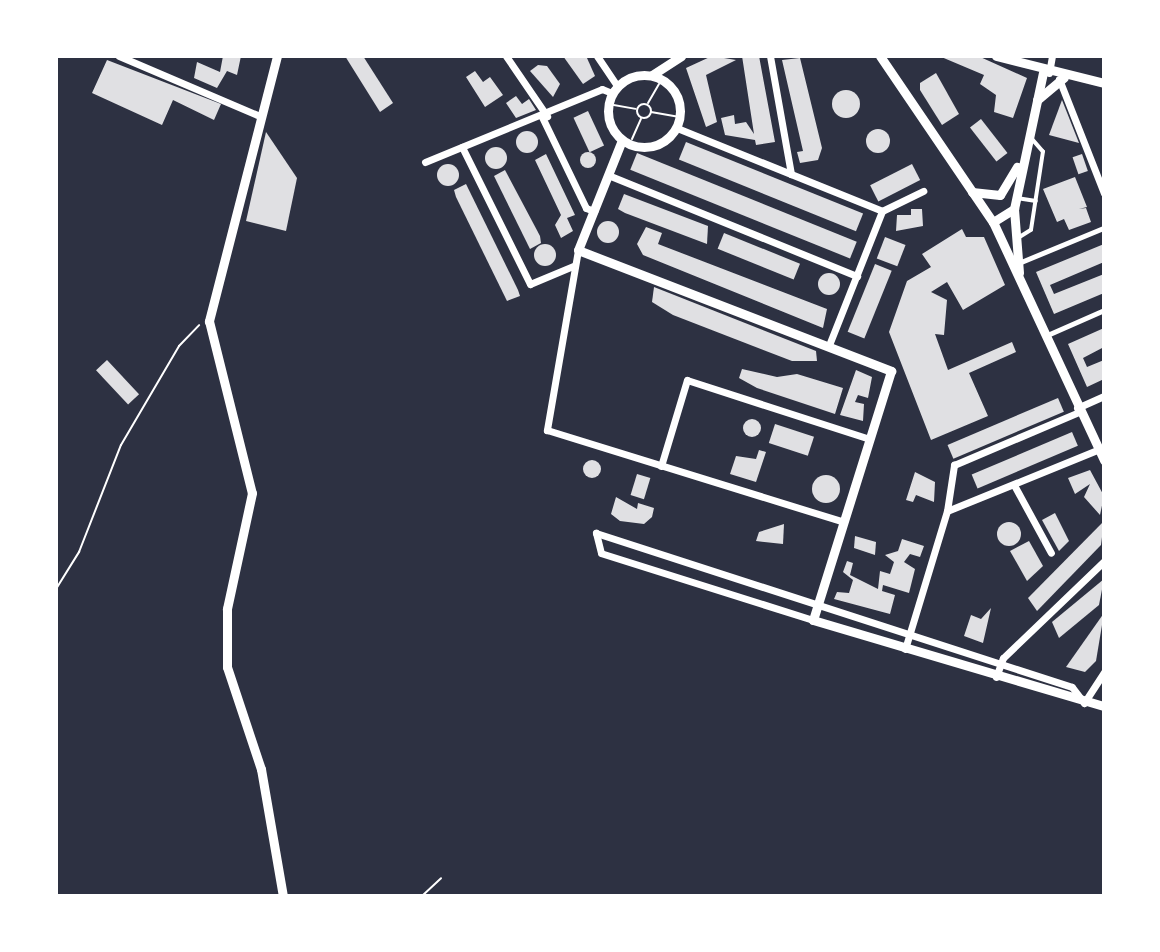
<!DOCTYPE html>
<html>
<head>
<meta charset="utf-8">
<style>
  body { margin:0 }
  #map { position:relative; width:1160px; height:952px; overflow:hidden; background:#2d3142; font-family:"Sofia Sans Condensed",sans-serif }
  div>[style] { position:absolute }
  [style*='--x'] { left:calc(var(--x)*1px); top:calc(var(--y)*1px); width:calc(var(--w)*1px); rotate:calc(var(--a)*1deg) }
  .building>* { inset:0; background:#e0e0e3; transform-origin:0 0 }
  .round { border-radius:50% }
  .path>* { height:2px; margin:-1px; padding:0 1px; transform-origin:1px; border-radius:1px; background:#fff }
  .path>.ring { margin:-1px; padding:0; box-sizing:content-box; background:none; border:2px solid #fff; border-radius:50% }
  .service>* { height:3.5px; margin:-1.75px; padding:0 1.75px; transform-origin:1.75px; border-radius:1.75px; background:#fff }
  .pedestrian>* { height:5px; margin:-2.5px; padding:0 2.5px; transform-origin:2.5px; border-radius:2.5px; background:#fff }
  .minor>* { height:7px; margin:-3.5px; padding:0 3.5px; transform-origin:3.5px; border-radius:3.5px; background:#fff }
  .tertiary>* { height:9px; margin:-4.5px; padding:0 4.5px; transform-origin:4.5px; border-radius:4.5px; background:#fff }
  .tertiary>.ring { margin:-4.5px; padding:0; box-sizing:content-box; background:none; border:9px solid #fff; border-radius:50% }
  span { translate:-50% -50%; white-space:nowrap; text-align:center; line-height:1.15; -webkit-text-stroke:5px #fff; paint-order:stroke }
  .frame { position:absolute; inset:0; border:58px solid #fff; pointer-events:none }
</style>
</head>
<body>
<div id="map">
  <div class="building">
    <div style="clip-path:polygon(223px 56px,241px 56px,237px 75px,227px 71px,217px 88px,194px 78px,197px 62px,220px 72px)"></div>
    <div style="clip-path:polygon(345px 56px,363px 56px,393px 103px,380px 112px)"></div>
    <div style="clip-path:polygon(563px 56px,587px 58px,595px 76px,583px 84px)"></div>
    <div style="clip-path:polygon(712px 56px,736px 60px,706px 75px,717px 122px,706px 127px,686px 68px)"></div>
    <div style="clip-path:polygon(742px 56px,759px 56px,775px 142px,756px 145px,755px 140px,725px 135px,721px 118px,734px 115px,735px 124px,746px 122px,754px 134px)"></div>
    <div style="clip-path:polygon(939px 56px,978px 56px,1027px 78px,1013px 118px,994px 112px,996px 95px,980px 84px,984px 75px)"></div>
    <div style="clip-path:polygon(800px 58px,822px 148px,818px 160px,800px 163px,797px 152px,803px 151px,782px 60px)"></div>
    <div style="clip-path:polygon(107px 60px,221px 104px,214px 120px,173px 100px,162px 125px,92px 93px)"></div>
    <div style="clip-path:polygon(538px 65px,547px 66px,560px 84px,553px 97px,530px 71px)"></div>
    <div style="clip-path:polygon(475px 71px,483px 82px,490px 77px,503px 95px,485px 107px,466px 77px)"></div>
    <div style="clip-path:polygon(936px 73px,959px 114px,942px 125px,920px 90px,920px 83px)"></div>
    <div class="round" style="left:832px;top:90px;width:28px;height:28px"></div>
    <div style="clip-path:polygon(516px 96px,522px 104px,529px 99px,536px 110px,516px 118px,506px 103px)"></div>
    <div style="clip-path:polygon(1062px 100px,1079px 143px,1049px 135px)"></div>
    <div style="left:588px;top:111px;width:38px;height:16px;rotate:65deg"></div>
    <div style="left:981px;top:119px;width:43px;height:14px;rotate:52deg"></div>
    <div class="round" style="left:866px;top:129px;width:24px;height:24px"></div>
    <div class="round" style="left:516px;top:131px;width:22px;height:22px"></div>
    <div style="clip-path:polygon(266px 132px,297px 178px,286px 231px,246px 221px)"></div>
    <div style="left:686px;top:142px;width:191px;height:19px;rotate:22deg"></div>
    <div class="round" style="left:485px;top:147px;width:22px;height:22px"></div>
    <div class="round" style="left:580px;top:152px;width:16px;height:16px"></div>
    <div style="left:637px;top:153px;width:237px;height:18px;rotate:22deg"></div>
    <div style="clip-path:polygon(546px 154px,575px 215px,567px 218px,573px 231px,561px 238px,555px 225px,561px 215px,535px 160px)"></div>
    <div style="left:1082px;top:154px;width:18px;height:10px;rotate:71deg"></div>
    <div style="left:912px;top:164px;width:18px;height:47px;rotate:63deg"></div>
    <div class="round" style="left:437px;top:164px;width:22px;height:22px"></div>
    <div style="clip-path:polygon(505px 170px,540px 236px,541px 243px,530px 249px,494px 176px)"></div>
    <div style="clip-path:polygon(1075px 177px,1087px 207px,1079px 209px,1086px 208px,1091px 222px,1069px 230px,1064px 219px,1057px 222px,1043px 189px)"></div>
    <div style="clip-path:polygon(466px 184px,518px 290px,520px 296px,507px 301px,456px 197px,454px 190px)"></div>
    <div style="clip-path:polygon(624px 194px,708px 226px,707px 244px,625px 213px,618px 209px)"></div>
    <div style="clip-path:polygon(911px 209px,922px 209px,923px 226px,896px 231px,897px 215px,911px 215px)"></div>
    <div class="round" style="left:597px;top:221px;width:22px;height:22px"></div>
    <div style="clip-path:polygon(646px 227px,662px 233px,658px 244px,827px 309px,823px 328px,643px 255px,637px 244px)"></div>
    <div style="clip-path:polygon(962px 229px,966px 237px,984px 237px,1005px 285px,963px 310px,947px 282px,931px 292px,947px 300px,944px 335px,935px 334px,948px 370px,1012px 342px,1016px 352px,969px 373px,988px 416px,931px 440px,889px 332px,907px 281px,931px 267px,922px 254px)"></div>
    <div style="left:724px;top:233px;width:82px;height:17px;rotate:22deg"></div>
    <div style="left:885px;top:237px;width:22px;height:23px;rotate:21deg"></div>
    <div style="clip-path:polygon(1104px 244px,1104px 262px,1050px 285px,1054px 294px,1104px 274px,1104px 293px,1054px 314px,1036px 272px)"></div>
    <div class="round" style="left:534px;top:244px;width:22px;height:22px"></div>
    <div style="left:875px;top:264px;width:18px;height:73px;rotate:22deg"></div>
    <div class="round" style="left:818px;top:273px;width:22px;height:22px"></div>
    <div style="clip-path:polygon(654px 287px,816px 351px,817px 361px,792px 361px,673px 315px,652px 302px)"></div>
    <div style="clip-path:polygon(1104px 328px,1104px 347px,1083px 358px,1087px 367px,1104px 360px,1104px 379px,1087px 387px,1068px 344px)"></div>
    <div style="left:107px;top:360px;width:47px;height:15px;rotate:47deg"></div>
    <div style="clip-path:polygon(742px 369px,777px 377px,797px 374px,843px 388px,835px 414px,757px 388px,739px 378px)"></div>
    <div style="clip-path:polygon(856px 370px,872px 377px,868px 398px,858px 395px,855px 402px,864px 404px,863px 421px,840px 415px)"></div>
    <div style="left:1058px;top:398px;width:15px;height:120px;rotate:67deg"></div>
    <div class="round" style="left:743px;top:419px;width:18px;height:18px"></div>
    <div style="left:775px;top:424px;width:41px;height:20px;rotate:18deg"></div>
    <div style="left:1072px;top:432px;width:15px;height:109px;rotate:67deg"></div>
    <div style="clip-path:polygon(759px 450px,766px 452px,756px 482px,730px 474px,736px 456px,756px 459px)"></div>
    <div class="round" style="left:583px;top:460px;width:18px;height:18px"></div>
    <div style="clip-path:polygon(1090px 470px,1104px 496px,1100px 515px,1084px 497px,1090px 484px,1075px 494px,1068px 478px)"></div>
    <div style="clip-path:polygon(915px 472px,935px 482px,934px 502px,916px 495px,913px 502px,906px 500px)"></div>
    <div style="left:637px;top:474px;width:14px;height:22px;rotate:17deg"></div>
    <div class="round" style="left:812px;top:475px;width:28px;height:28px"></div>
    <div style="clip-path:polygon(616px 497px,637px 509px,638px 503px,654px 508px,652px 517px,644px 524px,620px 521px,611px 514px)"></div>
    <div style="clip-path:polygon(1055px 513px,1069px 541px,1059px 551px,1042px 520px)"></div>
    <div style="clip-path:polygon(1104px 521px,1101px 545px,1037px 611px,1028px 598px)"></div>
    <div class="round" style="left:997px;top:522px;width:24px;height:24px"></div>
    <div style="clip-path:polygon(784px 524px,783px 544px,756px 541px,759px 532px)"></div>
    <div style="clip-path:polygon(855px 536px,876px 542px,875px 555px,854px 548px)"></div>
    <div style="clip-path:polygon(902px 539px,924px 546px,920px 557px,910px 554px,904px 562px,915px 569px,909px 593px,883px 585px,882px 591px,895px 595px,890px 614px,834px 599px,837px 592px,849px 593px,853px 580px,843px 572px,847px 561px,853px 563px,850px 575px,878px 589px,880px 571px,890px 574px,894px 562px,885px 555px,898px 551px)"></div>
    <div style="clip-path:polygon(1029px 541px,1043px 566px,1027px 581px,1010px 551px)"></div>
    <div style="clip-path:polygon(1104px 579px,1099px 605px,1059px 638px,1052px 622px)"></div>
    <div style="clip-path:polygon(991px 608px,983px 643px,964px 636px,971px 615px,981px 619px)"></div>
    <div style="clip-path:polygon(1104px 613px,1096px 661px,1085px 672px,1066px 667px)"></div>
  </div>
  <div class="path">
    <div style="--x:648;--y:103;--w:22;--a:-60"></div>
    <div class="ring" style="left:637px;top:104px;width:12px;height:12px"></div>
    <div style="--x:608;--y:104;--w:28;--a:10"></div>
    <div style="--x:651;--y:112;--w:29;--a:10"></div>
    <div style="--x:632;--y:139;--w:22;--a:-66"></div>
    <div style="--x:56;--y:589;--w:44;--a:-58.1"></div>
    <div style="--x:79;--y:552;--w:115;--a:-68.6"></div>
    <div style="--x:121;--y:445;--w:115;--a:-59.6"></div>
    <div style="--x:179;--y:346;--w:29;--a:-46"></div>
    <div style="--x:422;--y:896;--w:26;--a:-43"></div>
  </div>
  <div class="service">
    <div style="--x:1017;--y:198;--w:19;--a:9"></div>
    <div style="--x:1018;--y:238;--w:15;--a:-32"></div>
    <div style="--x:1031;--y:230;--w:79;--a:-81.3"></div>
    <div style="--x:1043;--y:152;--w:18;--a:-131"></div>
  </div>
  <div class="pedestrian">
    <div style="--x:1021;--y:262;--w:89;--a:-22.5"></div>
    <div style="--x:1045;--y:336;--w:64;--a:-23.8"></div>
  </div>
  <div class="minor">
    <div style="--x:119;--y:56;--w:155;--a:23.1"></div>
    <div style="--x:506;--y:56;--w:73;--a:55.7"></div>
    <div style="--x:597;--y:56;--w:36;--a:56"></div>
    <div style="--x:770;--y:56;--w:120;--a:79.9"></div>
    <div style="--x:1049;--y:73;--w:17;--a:-80"></div>
    <div style="--x:1059;--y:79;--w:123;--a:68.5"></div>
    <div style="--x:542;--y:117;--w:101;--a:64.2"></div>
    <div style="--x:586;--y:208;--w:9;--a:21"></div>
    <div style="--x:677;--y:128;--w:221;--a:22"></div>
    <div style="--x:462;--y:147;--w:153;--a:63.6"></div>
    <div style="--x:530;--y:284;--w:47;--a:-22.7"></div>
    <div style="--x:425;--y:162;--w:191;--a:-22.4"></div>
    <div style="--x:602;--y:89;--w:11;--a:22"></div>
    <div style="--x:608;--y:175;--w:269;--a:22.1"></div>
    <div style="--x:578;--y:250;--w:183;--a:99.8"></div>
    <div style="--x:547;--y:430;--w:311;--a:17.2"></div>
    <div style="--x:829;--y:345;--w:144;--a:-68.4"></div>
    <div style="--x:882;--y:211;--w:46;--a:-26"></div>
    <div style="--x:1077;--y:408;--w:30;--a:-24"></div>
    <div style="--x:661;--y:466;--w:90;--a:-73.2"></div>
    <div style="--x:687;--y:380;--w:192;--a:17.9"></div>
    <div style="--x:1014;--y:485;--w:77;--a:61.4"></div>
    <div style="--x:947;--y:511;--w:162;--a:-22.1"></div>
    <div style="--x:813;--y:620;--w:222;--a:-162.5"></div>
    <div style="--x:601;--y:553;--w:21;--a:-104"></div>
    <div style="--x:596;--y:533;--w:500;--a:17.93"></div>
    <div style="--x:1072;--y:687;--w:20;--a:53"></div>
    <div style="--x:1084;--y:703;--w:37;--a:-57"></div>
    <div style="--x:905;--y:649;--w:144;--a:-73.1"></div>
    <div style="--x:947;--y:511;--w:47;--a:-81.3"></div>
    <div style="--x:954;--y:465;--w:136;--a:-23"></div>
    <div style="--x:996;--y:677;--w:20;--a:-70"></div>
    <div style="--x:1003;--y:658;--w:140;--a:-43.8"></div>
  </div>
  <div class="tertiary">
    <div style="--x:277;--y:56;--w:274;--a:104.4"></div>
    <div style="--x:209;--y:321;--w:177;--a:76"></div>
    <div style="--x:252;--y:493;--w:119;--a:102.2"></div>
    <div style="--x:227;--y:609;--w:58;--a:90"></div>
    <div style="--x:227;--y:667;--w:108;--a:71.6"></div>
    <div style="--x:261;--y:769;--w:129;--a:80.2"></div>
    <div style="--x:880;--y:56;--w:201;--a:55.8"></div>
    <div style="--x:993;--y:222;--w:263;--a:65"></div>
    <div style="--x:996;--y:56;--w:111;--a:14"></div>
    <div class="ring" style="left:608px;top:75px;width:63px;height:63px"></div>
    <div style="--x:652;--y:75;--w:35;--a:-33"></div>
    <div style="--x:1037;--y:100;--w:35;--a:-40"></div>
    <div style="--x:622;--y:140;--w:118;--a:111.8"></div>
    <div style="--x:578;--y:250;--w:336;--a:21.1"></div>
    <div style="--x:891;--y:371;--w:261;--a:107.4"></div>
    <div style="--x:813;--y:620;--w:303;--a:16.5"></div>
    <div style="--x:972;--y:192;--w:28;--a:6"></div>
    <div style="--x:1000;--y:195;--w:33;--a:-59"></div>
    <div style="--x:1014;--y:209;--w:64;--a:85.5"></div>
    <div style="--x:993;--y:222;--w:25;--a:-32"></div>
    <div style="--x:1014;--y:209;--w:139;--a:-78"></div>
  </div>
  <div class="frame"></div>
</div>
</body>
</html>
